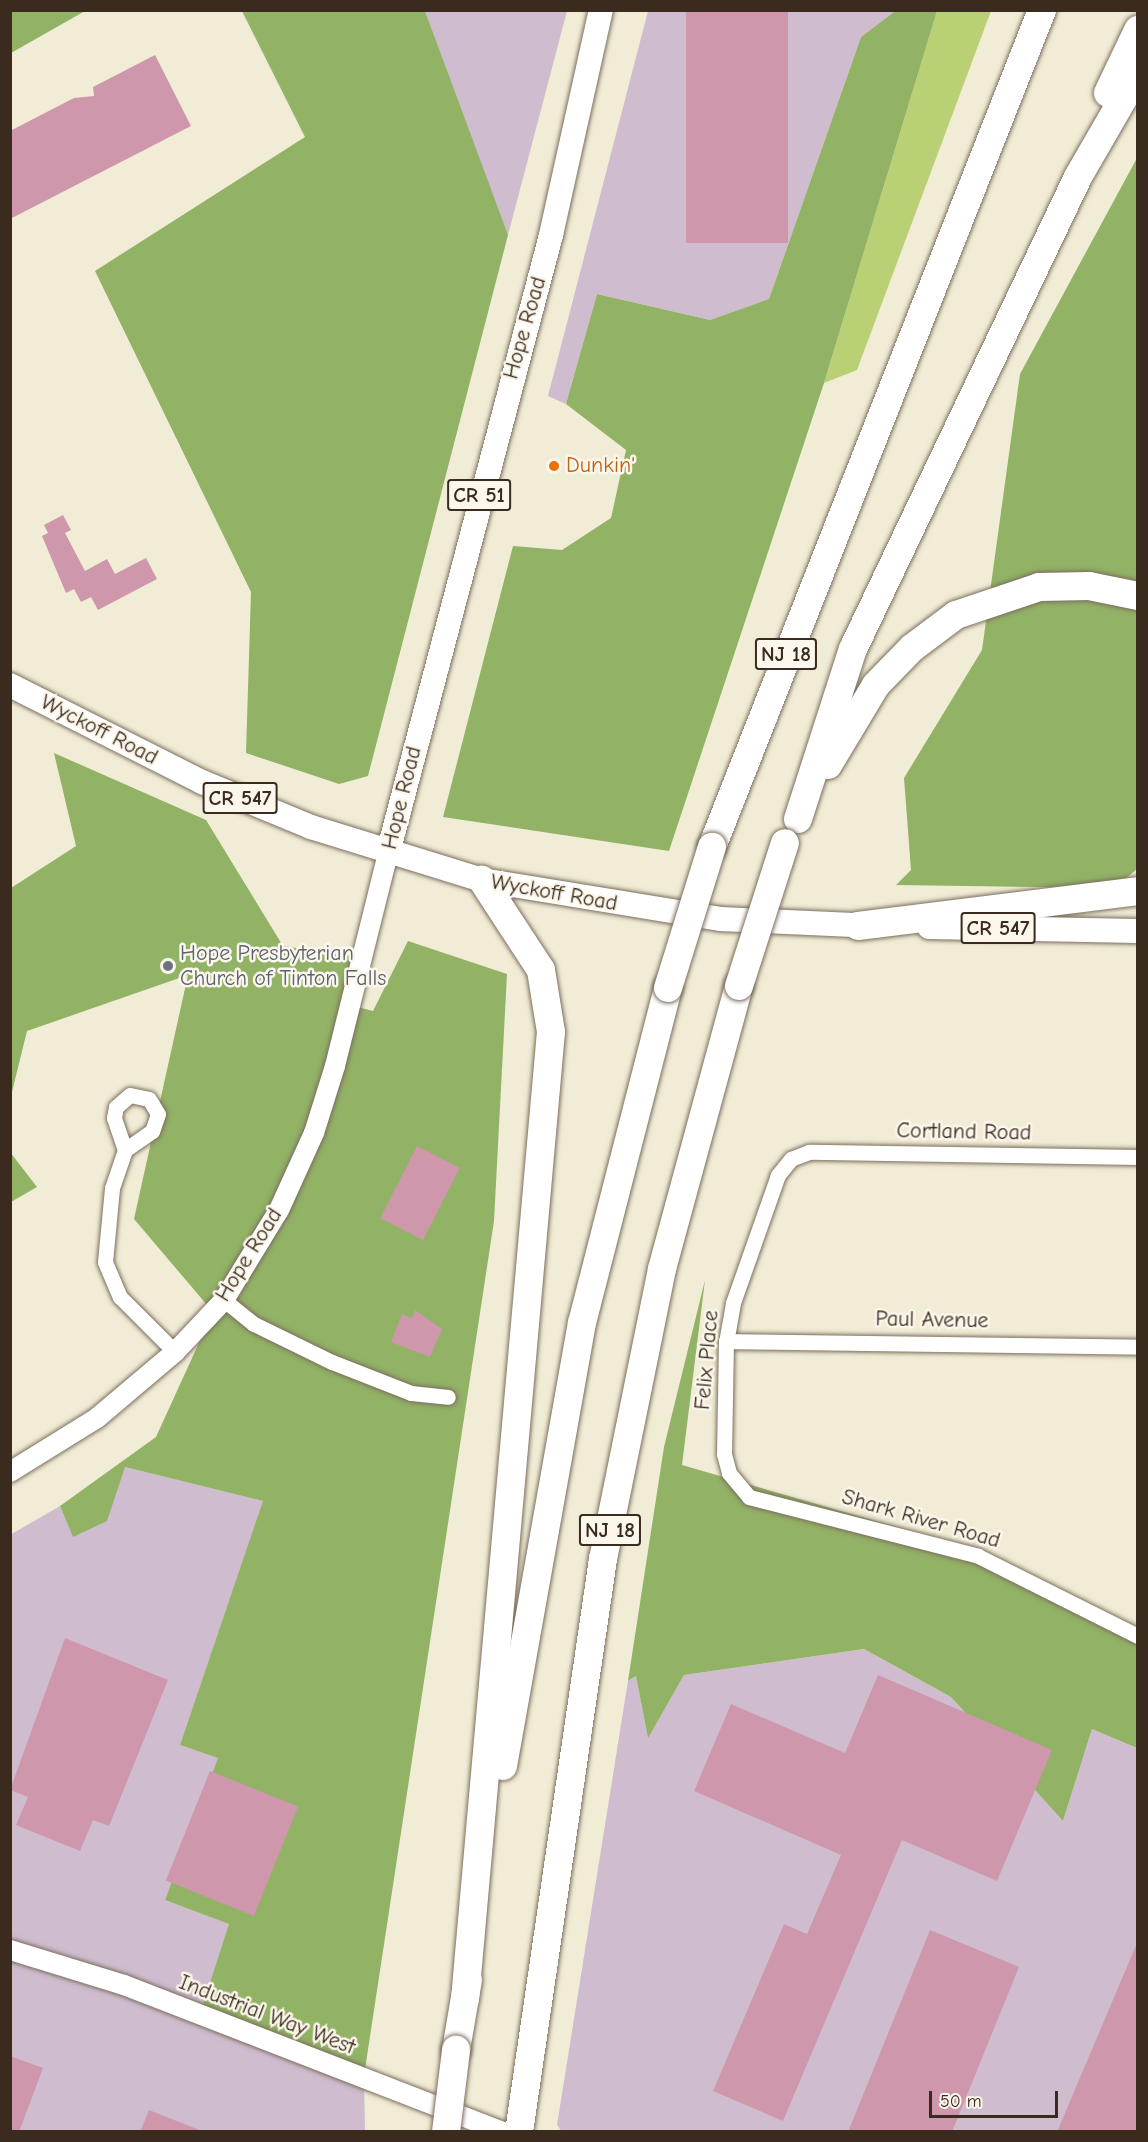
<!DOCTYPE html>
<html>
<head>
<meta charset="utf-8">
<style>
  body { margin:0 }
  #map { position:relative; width:1148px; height:2142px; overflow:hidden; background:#f1ecd5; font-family:"Comic Neue",sans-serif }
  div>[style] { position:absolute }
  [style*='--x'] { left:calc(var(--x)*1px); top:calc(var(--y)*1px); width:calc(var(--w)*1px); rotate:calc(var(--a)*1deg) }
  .industrial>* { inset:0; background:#cfbdcf }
  .green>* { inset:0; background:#b9d075 }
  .forest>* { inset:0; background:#92b266 }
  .building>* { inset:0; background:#cf97ac; transform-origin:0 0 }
  .roads { filter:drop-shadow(0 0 2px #7b6e5e) drop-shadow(0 0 2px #7b6e5e) }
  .minor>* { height:15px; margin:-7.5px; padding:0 7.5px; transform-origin:7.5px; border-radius:7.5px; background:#fff }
  .tertiary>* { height:20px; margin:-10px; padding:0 10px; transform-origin:10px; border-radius:10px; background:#fff }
  .primary>* { height:24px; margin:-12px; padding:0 12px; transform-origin:12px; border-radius:12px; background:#fff }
  .motorway>* { height:28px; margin:-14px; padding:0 14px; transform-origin:14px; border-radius:14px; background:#fff }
  .bridges { filter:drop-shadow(0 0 2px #7b6e5e) drop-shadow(0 0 2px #7b6e5e) }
  .motorway-bridge>* { height:28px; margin:-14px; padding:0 14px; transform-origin:14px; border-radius:14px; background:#fff }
  .dots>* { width:16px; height:16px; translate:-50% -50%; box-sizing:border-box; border:3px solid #fbf7ec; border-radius:50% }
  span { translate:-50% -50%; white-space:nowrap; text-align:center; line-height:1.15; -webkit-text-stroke:5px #fbf7ec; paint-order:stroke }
  .shield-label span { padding:2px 4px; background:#fbf7ec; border:2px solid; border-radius:4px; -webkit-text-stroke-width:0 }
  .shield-label { font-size:21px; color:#3b2a1e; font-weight:700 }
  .street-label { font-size:22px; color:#3b2a1e }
  .food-label { font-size:22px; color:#c56008 }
  .left { translate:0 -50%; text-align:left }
  .worship-label { font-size:22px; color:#5b616d }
  .frame { position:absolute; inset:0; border:12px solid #3b2a1e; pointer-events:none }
  .scale { position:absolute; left:929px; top:2091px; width:129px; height:27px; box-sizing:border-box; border:3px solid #3b2a1e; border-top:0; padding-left:8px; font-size:18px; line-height:21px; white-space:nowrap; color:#3b2a1e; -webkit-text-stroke:4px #fbf7ec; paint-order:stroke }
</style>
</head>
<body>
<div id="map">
  <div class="industrial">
    <div style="clip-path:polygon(425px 11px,567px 11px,508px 235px,482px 169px)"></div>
    <div style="clip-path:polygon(648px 11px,897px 11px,861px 37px,769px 299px,710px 320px,597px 294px,566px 404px,548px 396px)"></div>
    <div style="clip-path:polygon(125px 1467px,264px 1501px,180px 1745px,219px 1758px,165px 1900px,230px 1924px,364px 2076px,365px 2131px,11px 2131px,10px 1535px,60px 1506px,73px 1536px)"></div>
    <div style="clip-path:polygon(864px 1649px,951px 1697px,1063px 1821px,1092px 1729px,1137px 1748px,1137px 2131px,562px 2132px,557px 2125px,628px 1681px,636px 1676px,648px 1737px,684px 1675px)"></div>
  </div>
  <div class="green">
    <div style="clip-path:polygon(937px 11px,991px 11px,857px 370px,824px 383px)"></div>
  </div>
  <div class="forest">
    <div style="clip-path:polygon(11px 10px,85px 10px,85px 11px,11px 53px)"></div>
    <div style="clip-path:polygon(897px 10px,937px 11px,824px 383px,669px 851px,443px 817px,513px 546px,562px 550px,611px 518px,626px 450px,566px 404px,597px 294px,710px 320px,769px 299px,861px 37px)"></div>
    <div style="clip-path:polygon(242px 11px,425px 11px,508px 235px,368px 776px,339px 784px,246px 753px,251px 592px,95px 271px,305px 137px)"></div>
    <div style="clip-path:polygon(1137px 158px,1137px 869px,1115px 888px,896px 885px,911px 870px,904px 778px,982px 650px,1020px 374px)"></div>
    <div style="clip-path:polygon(54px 753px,206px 820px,283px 946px,358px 957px,350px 1005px,373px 1011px,408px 941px,507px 974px,494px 1221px,364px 2076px,199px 2017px,229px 1924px,165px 1900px,218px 1758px,180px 1745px,263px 1501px,125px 1467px,107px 1521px,73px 1537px,60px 1506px,156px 1437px,213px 1312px,134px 1219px,188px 975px,27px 1031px,11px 1096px,11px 888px,76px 846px)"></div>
    <div style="clip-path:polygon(10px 1152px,37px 1187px,11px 1202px,10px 1202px)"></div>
    <div style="clip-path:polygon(705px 1280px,682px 1465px,948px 1542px,1137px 1639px,1137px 1748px,1092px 1729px,1063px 1821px,951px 1697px,864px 1649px,684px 1675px,648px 1738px,636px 1676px,628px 1681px,664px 1447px)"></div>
  </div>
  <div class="building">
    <div style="left:686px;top:10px;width:102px;height:233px"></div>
    <div style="clip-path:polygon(155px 55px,191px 126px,10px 219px,10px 131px,74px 98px,94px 96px,93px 87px)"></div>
    <div style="clip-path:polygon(63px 515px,71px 530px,65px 533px,85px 571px,107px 559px,115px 574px,146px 558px,157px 579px,98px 610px,91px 597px,81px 602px,74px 589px,66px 593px,42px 536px,48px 533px,44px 525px)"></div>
    <div style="left:417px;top:1146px;width:48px;height:81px;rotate:27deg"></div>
    <div style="clip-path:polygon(415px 1310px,442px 1329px,430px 1357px,391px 1342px,402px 1314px,412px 1318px)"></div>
    <div style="clip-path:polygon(65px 1638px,168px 1680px,109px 1826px,93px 1820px,80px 1851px,16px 1825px,28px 1797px,10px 1790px)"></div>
    <div style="clip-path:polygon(878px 1675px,1052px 1750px,997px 1881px,902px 1840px,783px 2121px,713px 2091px,784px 1924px,807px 1934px,841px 1855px,694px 1791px,731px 1704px,845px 1753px)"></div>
    <div style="left:210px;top:1771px;width:95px;height:118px;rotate:22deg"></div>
    <div style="clip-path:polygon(930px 1930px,1019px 1967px,952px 2132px,848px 2132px)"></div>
    <div style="clip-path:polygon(1137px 1943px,1137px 2132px,1057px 2132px)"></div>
    <div style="clip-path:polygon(10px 2056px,43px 2068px,19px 2132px,10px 2132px)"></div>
    <div style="clip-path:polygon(149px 2110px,202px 2131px,202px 2132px,140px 2132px)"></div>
  </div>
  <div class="roads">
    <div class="minor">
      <div style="--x:130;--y:1095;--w:19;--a:12"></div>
      <div style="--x:149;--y:1099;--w:17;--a:59"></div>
      <div style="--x:158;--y:1114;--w:18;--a:109"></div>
      <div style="--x:152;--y:1131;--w:33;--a:145"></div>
      <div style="--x:125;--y:1150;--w:34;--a:-109"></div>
      <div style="--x:114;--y:1118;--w:11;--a:-80"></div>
      <div style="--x:116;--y:1107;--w:18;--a:-41"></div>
      <div style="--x:125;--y:1150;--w:40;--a:108.9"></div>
      <div style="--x:112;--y:1188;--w:74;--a:95.4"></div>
      <div style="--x:105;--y:1262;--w:38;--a:67"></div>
      <div style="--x:120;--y:1297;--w:78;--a:45"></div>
      <div style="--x:1138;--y:1157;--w:329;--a:-179.1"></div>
      <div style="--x:809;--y:1152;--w:19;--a:159"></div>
      <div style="--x:791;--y:1159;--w:21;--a:129"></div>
      <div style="--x:778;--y:1175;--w:136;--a:109.4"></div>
      <div style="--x:733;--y:1303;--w:39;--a:100"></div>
      <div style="--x:726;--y:1341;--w:113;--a:91"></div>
      <div style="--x:724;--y:1454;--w:20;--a:75"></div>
      <div style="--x:729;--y:1473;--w:31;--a:50"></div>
      <div style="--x:749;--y:1497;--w:236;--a:14.4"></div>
      <div style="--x:978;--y:1556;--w:179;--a:26.6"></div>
      <div style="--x:224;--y:1300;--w:38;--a:39"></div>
      <div style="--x:254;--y:1324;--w:87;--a:26"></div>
      <div style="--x:332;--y:1362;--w:85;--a:21.4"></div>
      <div style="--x:411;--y:1393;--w:37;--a:6"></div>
      <div style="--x:726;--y:1341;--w:412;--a:0.8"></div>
    </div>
    <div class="tertiary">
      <div style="--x:10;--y:1472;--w:102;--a:-31.8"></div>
      <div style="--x:97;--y:1418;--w:102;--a:-40.2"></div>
      <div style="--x:175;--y:1352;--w:71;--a:-46.7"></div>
      <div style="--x:224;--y:1300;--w:105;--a:-58.6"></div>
      <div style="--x:279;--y:1210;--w:85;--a:-65.6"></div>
      <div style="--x:314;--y:1133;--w:70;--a:-72.6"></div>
      <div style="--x:335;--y:1066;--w:219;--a:-76"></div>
      <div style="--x:10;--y:1950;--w:119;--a:17.1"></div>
      <div style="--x:124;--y:1985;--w:407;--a:21.2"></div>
    </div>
    <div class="primary">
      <div style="--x:10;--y:685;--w:215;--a:26.8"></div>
      <div style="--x:202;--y:782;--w:118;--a:22.4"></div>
      <div style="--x:311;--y:827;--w:179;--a:17.2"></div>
      <div style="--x:482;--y:880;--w:241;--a:9.3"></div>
      <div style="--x:720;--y:919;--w:156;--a:2.6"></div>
      <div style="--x:388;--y:853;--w:639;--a:-75.22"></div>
      <div style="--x:551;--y:235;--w:230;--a:-77.5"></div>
      <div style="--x:929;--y:927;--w:209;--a:1.1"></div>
    </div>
    <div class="motorway">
      <div style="--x:1108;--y:93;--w:70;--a:-64.5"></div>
      <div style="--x:828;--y:765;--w:93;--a:-59"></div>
      <div style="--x:876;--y:685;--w:52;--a:-45.8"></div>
      <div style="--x:912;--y:648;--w:55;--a:-36.9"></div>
      <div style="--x:956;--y:615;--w:88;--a:-18.6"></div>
      <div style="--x:1039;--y:587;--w:50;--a:-1.1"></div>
      <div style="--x:1089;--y:586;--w:50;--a:11.5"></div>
      <div style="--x:798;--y:819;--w:179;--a:-72.1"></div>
      <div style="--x:853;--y:649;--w:523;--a:-64.51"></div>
      <div style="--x:1078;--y:177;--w:120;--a:-60"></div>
      <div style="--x:712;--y:847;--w:900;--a:-68.48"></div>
      <div style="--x:858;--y:926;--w:282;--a:-7.1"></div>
      <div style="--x:503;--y:1766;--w:450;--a:-79.9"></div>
      <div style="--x:582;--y:1323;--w:346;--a:-75.6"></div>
      <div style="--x:465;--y:1999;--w:971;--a:-84.92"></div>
      <div style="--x:551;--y:1032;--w:63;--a:-99.2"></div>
      <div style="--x:541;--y:970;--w:108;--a:-123.2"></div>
      <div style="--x:456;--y:2050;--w:71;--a:-80.3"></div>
      <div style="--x:519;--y:2132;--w:579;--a:-81.66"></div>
      <div style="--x:603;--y:1559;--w:296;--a:-78.5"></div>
      <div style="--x:662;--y:1269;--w:293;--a:-74.8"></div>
    </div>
  </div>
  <div class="bridges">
    <div class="motorway-bridge">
      <div style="--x:739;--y:986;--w:150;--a:-72.2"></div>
      <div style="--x:668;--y:988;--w:148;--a:-72.7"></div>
      <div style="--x:446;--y:2132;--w:83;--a:-83"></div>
    </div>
  </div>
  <div class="dots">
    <div style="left:554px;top:466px;background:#e8710a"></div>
    <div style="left:168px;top:966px;background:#6b7280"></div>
  </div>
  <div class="shield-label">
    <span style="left:479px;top:495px">CR 51</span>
    <span style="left:786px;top:654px">NJ 18</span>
    <span style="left:240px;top:798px">CR 547</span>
    <span style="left:998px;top:928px">CR 547</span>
    <span style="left:610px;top:1530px">NJ 18</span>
  </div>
  <div class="street-label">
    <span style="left:525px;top:328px;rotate:-74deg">Hope Road</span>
    <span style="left:99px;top:730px;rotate:27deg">Wyckoff Road</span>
    <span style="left:402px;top:798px;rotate:-76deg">Hope Road</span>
    <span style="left:554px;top:893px;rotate:10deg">Wyckoff Road</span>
    <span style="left:964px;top:1132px;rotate:1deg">Cortland Road</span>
    <span style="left:249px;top:1255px;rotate:-58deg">Hope Road</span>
    <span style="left:932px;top:1320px;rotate:1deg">Paul Avenue</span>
    <span style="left:707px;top:1360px;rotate:-85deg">Felix Place</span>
    <span style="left:921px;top:1519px;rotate:16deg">Shark River Road</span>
    <span style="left:267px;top:2015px;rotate:21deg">Industrial Way West</span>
  </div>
  <div class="food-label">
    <span class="left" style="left:566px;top:466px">Dunkin'</span>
  </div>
  <div class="worship-label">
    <span class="left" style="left:180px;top:966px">Hope Presbyterian<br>Church of Tinton Falls</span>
  </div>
  <div class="frame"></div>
  <div class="scale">50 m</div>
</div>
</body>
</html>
